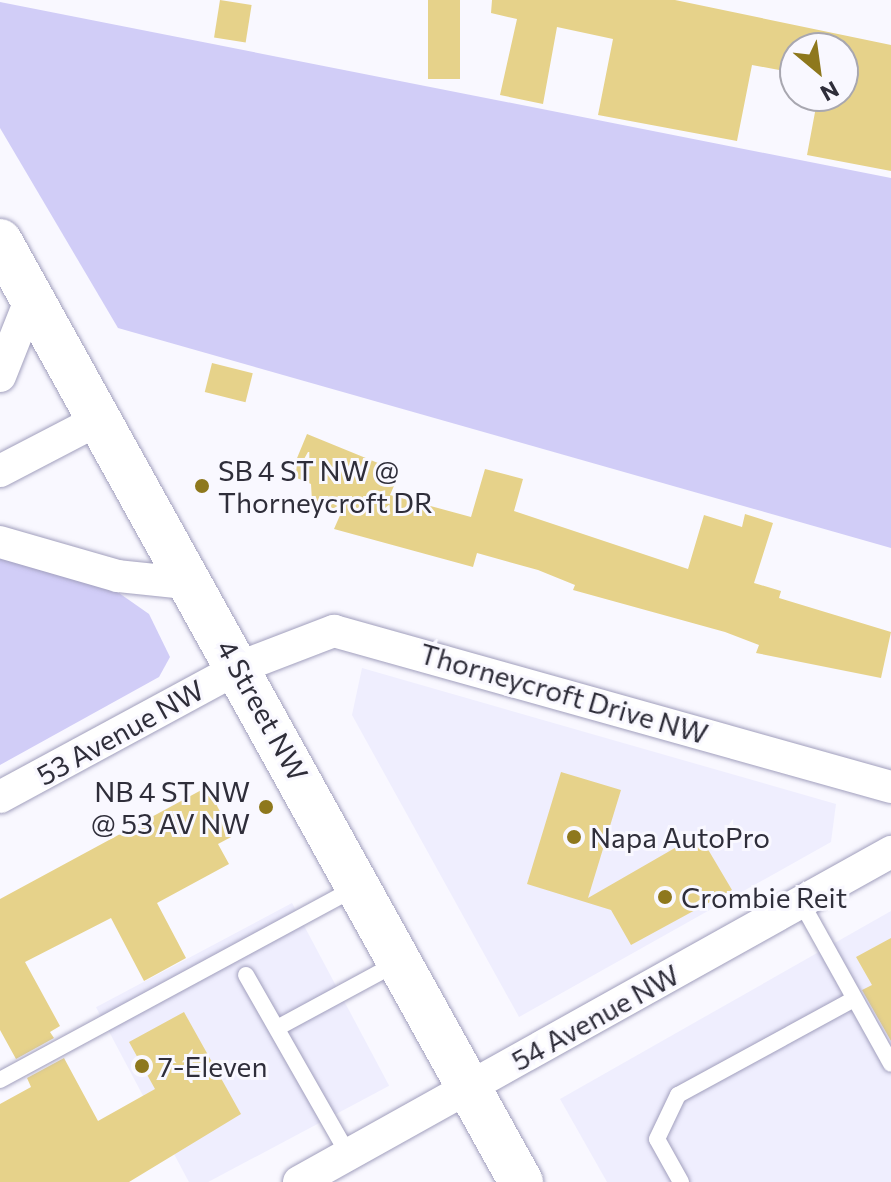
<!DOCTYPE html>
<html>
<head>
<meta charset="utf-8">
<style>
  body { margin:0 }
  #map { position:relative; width:891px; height:1182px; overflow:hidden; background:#f9f8ff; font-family:Commissioner,sans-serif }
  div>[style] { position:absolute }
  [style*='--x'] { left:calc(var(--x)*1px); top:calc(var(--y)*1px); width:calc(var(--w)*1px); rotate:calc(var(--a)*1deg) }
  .built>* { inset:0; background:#efeefe; transform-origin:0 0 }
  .green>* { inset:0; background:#d1cdf7 }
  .building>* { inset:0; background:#e6d28a; transform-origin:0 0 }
  .roads { filter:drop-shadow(0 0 2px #a19fbd) drop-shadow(0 0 2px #a19fbd) }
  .lane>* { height:16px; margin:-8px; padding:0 8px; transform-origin:8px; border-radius:8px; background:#fff }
  .street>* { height:32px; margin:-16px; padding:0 16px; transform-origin:16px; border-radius:16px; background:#fff }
  .secondary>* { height:44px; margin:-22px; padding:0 22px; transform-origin:22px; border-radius:22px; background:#fff }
  .dots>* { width:22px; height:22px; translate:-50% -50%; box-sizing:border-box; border:4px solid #f9f8ff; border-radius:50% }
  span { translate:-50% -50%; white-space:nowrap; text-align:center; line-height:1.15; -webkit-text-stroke:6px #f9f8ff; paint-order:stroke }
  .poi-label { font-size:28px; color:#2f2e3a }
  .left { translate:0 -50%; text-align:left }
  .right { translate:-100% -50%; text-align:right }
  .street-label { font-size:28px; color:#2f2e3a }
  .north { position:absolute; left:779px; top:32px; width:80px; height:80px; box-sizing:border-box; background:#f9f8ff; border:2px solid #a8a7b0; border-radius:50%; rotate:151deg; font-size:22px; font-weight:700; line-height:32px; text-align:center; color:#2f2e3a }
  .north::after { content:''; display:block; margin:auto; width:28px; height:36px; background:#8e781d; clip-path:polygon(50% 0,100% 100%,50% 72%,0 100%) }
</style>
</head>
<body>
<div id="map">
  <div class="built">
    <div style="clip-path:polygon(362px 668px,836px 804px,831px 842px,519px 1017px,352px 715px)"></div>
    <div style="left:292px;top:903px;width:207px;height:222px;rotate:62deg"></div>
    <div style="clip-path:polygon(891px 911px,891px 1182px,607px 1182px,560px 1099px)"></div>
  </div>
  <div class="green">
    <div style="clip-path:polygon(0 2px,891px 178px,891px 548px,118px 328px,0 128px)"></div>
    <div style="clip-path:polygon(0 555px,109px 586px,149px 614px,170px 657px,159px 677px,0 765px)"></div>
  </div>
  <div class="building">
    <div style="left:220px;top:0;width:32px;height:38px;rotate:9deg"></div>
    <div style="left:428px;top:0;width:32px;height:79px"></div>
    <div style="clip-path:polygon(492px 0,675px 0,891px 45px,891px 171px,807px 155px,818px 96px,843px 96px,843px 48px,795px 48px,795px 73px,752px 65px,737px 141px,598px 115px,613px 39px,557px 27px,543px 104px,500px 95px,517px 19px,491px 13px)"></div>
    <div style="left:212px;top:363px;width:42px;height:30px;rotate:14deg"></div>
    <div style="clip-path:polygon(307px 434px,400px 472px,390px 495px,471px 517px,485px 469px,523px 479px,514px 511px,688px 569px,704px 515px,742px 527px,745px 514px,773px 523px,754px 583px,781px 591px,779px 598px,891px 632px,881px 678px,756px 653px,759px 645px,725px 632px,573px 590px,575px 585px,538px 570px,477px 553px,473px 567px,334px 529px,341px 513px,312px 501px,311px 484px,290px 475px)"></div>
    <div style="clip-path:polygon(561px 772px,621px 790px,588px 898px,687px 841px,706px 846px,732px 890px,631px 945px,611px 910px,527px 884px)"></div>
    <div style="clip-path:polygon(207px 787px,233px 836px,218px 844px,229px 864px,157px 903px,186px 958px,144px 981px,111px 918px,25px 962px,60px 1026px,50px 1032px,54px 1038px,16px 1059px,0 1030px,0 899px)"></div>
    <div style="clip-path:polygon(891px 938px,891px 1041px,862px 990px,872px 985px,856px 957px)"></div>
    <div style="clip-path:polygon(184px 1012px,241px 1114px,129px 1182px,0 1182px,0 1104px,31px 1087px,27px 1078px,64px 1058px,98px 1121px,155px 1089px,129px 1042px)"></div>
  </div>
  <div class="roads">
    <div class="lane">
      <div style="--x:801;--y:902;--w:185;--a:60.9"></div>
      <div style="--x:246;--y:975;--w:206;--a:60.3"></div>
      <div style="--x:277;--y:1028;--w:139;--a:-28.4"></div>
      <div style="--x:0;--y:1080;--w:404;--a:-28.4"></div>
      <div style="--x:681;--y:1182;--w:49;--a:-119.2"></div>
      <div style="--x:657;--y:1139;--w:49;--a:-64.5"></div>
      <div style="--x:678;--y:1095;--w:200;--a:-28.6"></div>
    </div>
    <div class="street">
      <div style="--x:0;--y:376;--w:84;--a:-68.3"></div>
      <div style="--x:0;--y:471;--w:113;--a:-27.5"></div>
      <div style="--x:0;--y:542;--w:123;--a:16.1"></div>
      <div style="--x:118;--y:576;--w:76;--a:6"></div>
      <div style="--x:0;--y:797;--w:273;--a:-28.4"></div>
      <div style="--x:240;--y:667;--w:101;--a:-21"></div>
      <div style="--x:334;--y:631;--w:578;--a:15.65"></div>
      <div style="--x:299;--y:1182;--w:678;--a:-29.14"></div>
    </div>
    <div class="secondary">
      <div style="--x:0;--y:241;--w:1076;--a:61.03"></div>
    </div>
  </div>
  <div class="dots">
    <div style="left:202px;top:486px;background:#8e781d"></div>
    <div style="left:266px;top:807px;background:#8e781d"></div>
    <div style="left:574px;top:837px;background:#8e781d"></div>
    <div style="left:665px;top:897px;background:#8e781d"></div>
    <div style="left:142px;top:1066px;background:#8e781d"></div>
  </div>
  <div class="poi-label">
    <span class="left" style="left:218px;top:486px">SB 4 ST NW @<br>Thorneycroft DR</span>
    <span class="right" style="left:250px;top:807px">NB 4 ST NW<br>@ 53 AV NW</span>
    <span class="left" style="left:590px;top:837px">Napa AutoPro</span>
    <span class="left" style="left:681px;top:897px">Crombie Reit</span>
    <span class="left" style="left:158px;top:1066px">7-Eleven</span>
  </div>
  <div class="street-label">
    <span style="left:564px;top:693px;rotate:16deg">Thorneycroft Drive NW</span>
    <span style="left:263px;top:710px;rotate:61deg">4 Street NW</span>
    <span style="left:120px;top:732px;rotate:-29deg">53 Avenue NW</span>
    <span style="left:595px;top:1017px;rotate:-29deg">54 Avenue NW</span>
  </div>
  <div class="north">N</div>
</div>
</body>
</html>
